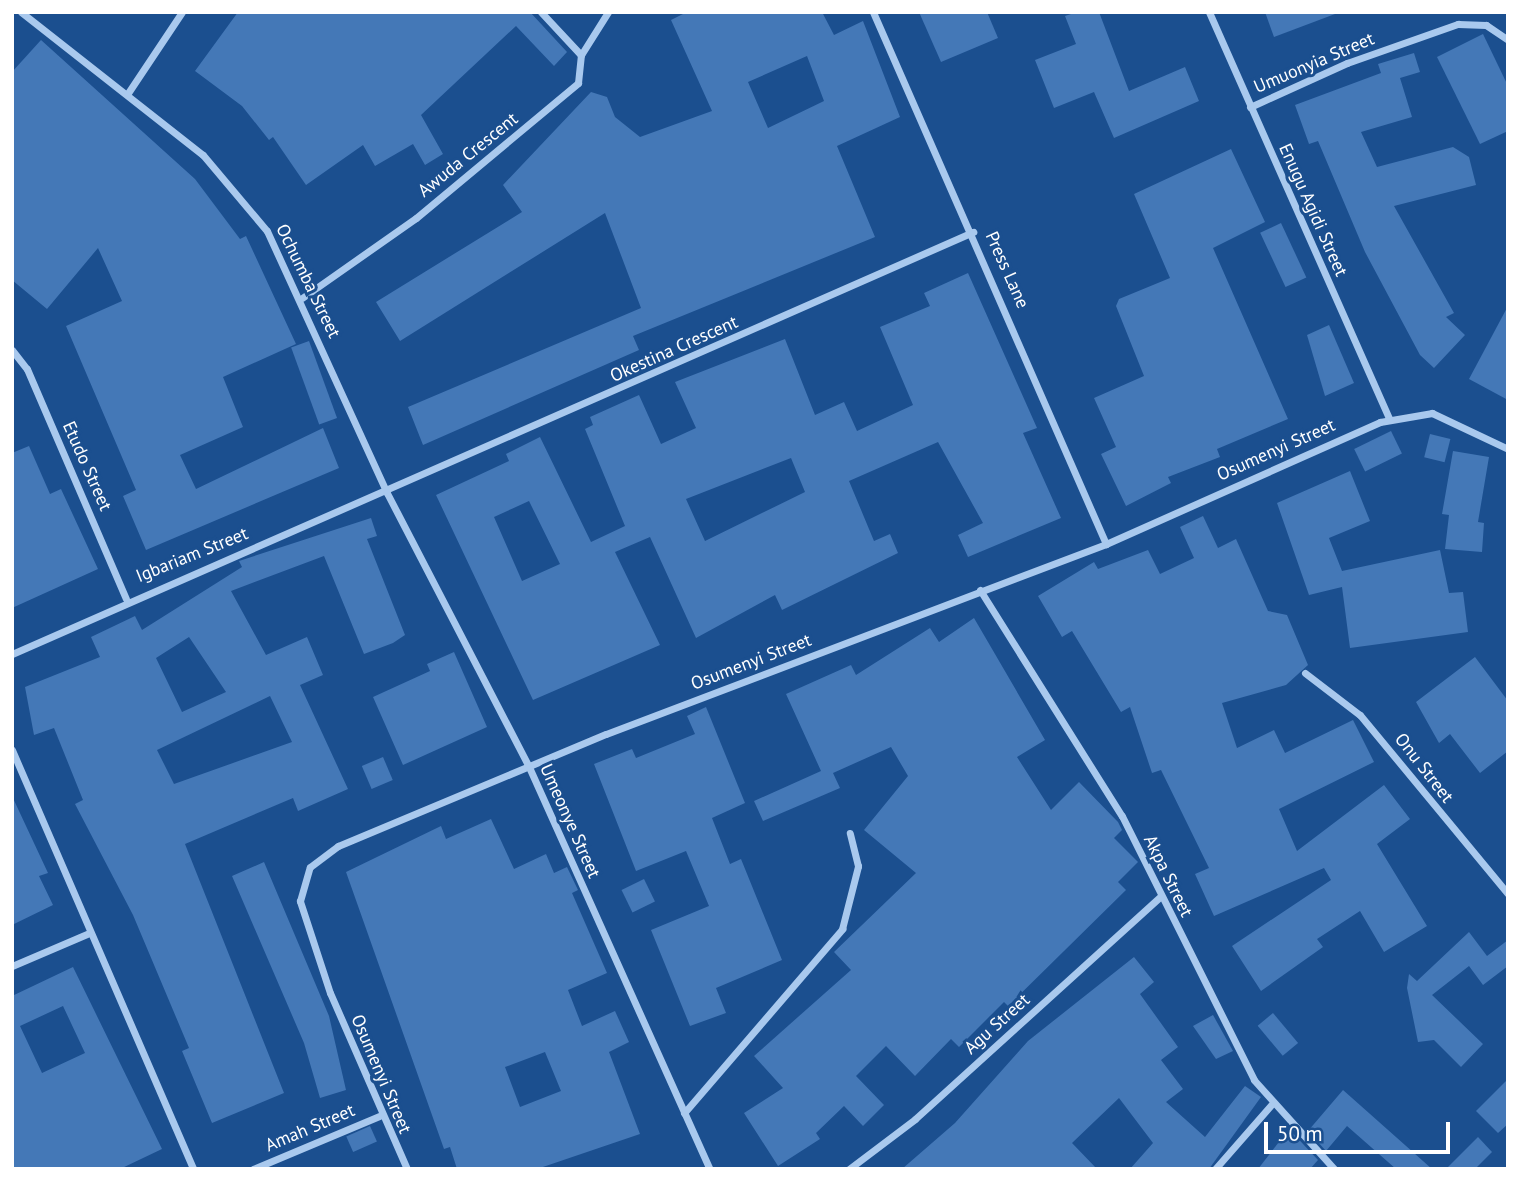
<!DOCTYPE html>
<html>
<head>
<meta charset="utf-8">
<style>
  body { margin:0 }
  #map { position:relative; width:1520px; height:1181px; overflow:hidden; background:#1b4f8f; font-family:"PT Sans",sans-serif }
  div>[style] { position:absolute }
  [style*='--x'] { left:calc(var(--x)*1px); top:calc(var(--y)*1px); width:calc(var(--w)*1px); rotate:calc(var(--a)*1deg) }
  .building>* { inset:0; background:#4478b7; transform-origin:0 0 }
  .minor>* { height:7px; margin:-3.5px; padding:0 3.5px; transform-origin:3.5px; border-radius:3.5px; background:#a9c9ee }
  span { translate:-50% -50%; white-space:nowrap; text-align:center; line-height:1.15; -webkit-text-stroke:6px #1b4f8f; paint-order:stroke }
  .street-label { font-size:18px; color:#fff }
  .frame { position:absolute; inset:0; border:14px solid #fff; pointer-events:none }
  .scale { position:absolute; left:1264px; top:1122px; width:186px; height:32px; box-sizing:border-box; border:4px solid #fff; border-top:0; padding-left:9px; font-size:21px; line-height:24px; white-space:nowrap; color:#fff; -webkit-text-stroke:5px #1b4f8f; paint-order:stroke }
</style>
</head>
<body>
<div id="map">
  <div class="building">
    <div style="clip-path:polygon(238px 12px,530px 12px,567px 52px,554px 66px,516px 26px,421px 115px,443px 154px,425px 165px,413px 144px,375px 166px,363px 145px,306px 185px,273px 137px,269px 140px,242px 106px,195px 71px)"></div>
    <div style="clip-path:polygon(evenodd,687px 12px,822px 12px,834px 35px,863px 21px,900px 117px,837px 146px,875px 237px,633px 336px,639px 350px,423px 445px,408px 407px,641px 308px,605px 213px,400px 341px,376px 302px,522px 212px,503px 185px,591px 92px,607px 97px,615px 117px,640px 137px,712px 111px,671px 20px,687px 12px,807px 56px,824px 101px,768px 128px,748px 82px,807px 56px)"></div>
    <div style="clip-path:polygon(919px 12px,987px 12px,998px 38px,941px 62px)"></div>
    <div style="clip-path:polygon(1077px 12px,1099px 12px,1129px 91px,1185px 67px,1199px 101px,1114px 138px,1094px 92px,1054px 108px,1035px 60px,1076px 44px,1065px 16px)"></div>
    <div style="clip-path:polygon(1265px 12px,1335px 12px,1335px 14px,1274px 37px)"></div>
    <div style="clip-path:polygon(1483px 34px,1508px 86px,1508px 131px,1480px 144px,1437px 57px)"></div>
    <div style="clip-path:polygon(41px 40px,195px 179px,240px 239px,246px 236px,296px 344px,223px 377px,243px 427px,180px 455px,196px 489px,323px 428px,339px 468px,146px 550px,123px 496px,136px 490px,66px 326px,122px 301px,98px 248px,47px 309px,12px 280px,12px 72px)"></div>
    <div style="clip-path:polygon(1414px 53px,1420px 72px,1400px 78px,1412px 117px,1361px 132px,1377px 167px,1453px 147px,1469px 157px,1476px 185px,1394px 206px,1454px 313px,1446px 317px,1465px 335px,1434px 368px,1420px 355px,1365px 252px,1318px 141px,1309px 144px,1295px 105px,1381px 73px,1378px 64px)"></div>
    <div style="clip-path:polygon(1231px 149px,1265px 222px,1213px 248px,1288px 419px,1217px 449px,1220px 457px,1168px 477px,1171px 483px,1126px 506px,1101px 454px,1116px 447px,1094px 398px,1144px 376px,1116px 306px,1119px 299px,1170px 278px,1134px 194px)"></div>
    <div style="left:1281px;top:223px;width:60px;height:23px;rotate:65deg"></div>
    <div style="clip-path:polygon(evenodd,968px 273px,1037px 428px,1023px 433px,1061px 518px,968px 557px,958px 535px,983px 523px,938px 442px,849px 481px,874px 541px,890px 534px,898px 553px,782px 610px,775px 595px,696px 638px,650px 537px,615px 552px,660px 645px,533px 700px,436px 495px,509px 461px,506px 454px,540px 437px,591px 542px,625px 526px,585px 429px,593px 425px,590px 417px,639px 395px,661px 444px,696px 428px,675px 382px,785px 339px,815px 415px,844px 402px,857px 431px,913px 405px,880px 327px,930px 306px,924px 293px,968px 273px,791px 458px,805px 492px,705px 541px,686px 499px,791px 458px,968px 273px,529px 501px,560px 564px,522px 581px,494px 517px,529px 501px)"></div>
    <div style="clip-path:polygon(1508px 306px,1508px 400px,1469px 379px)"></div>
    <div style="clip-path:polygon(1329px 325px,1354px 383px,1325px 396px,1307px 335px)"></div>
    <div style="left:309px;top:341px;width:82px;height:19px;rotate:70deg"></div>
    <div style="left:1391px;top:431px;width:25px;height:41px;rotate:64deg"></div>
    <div style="left:1430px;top:434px;width:21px;height:24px;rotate:14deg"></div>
    <div style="clip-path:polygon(29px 446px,50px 494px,61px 489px,98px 569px,12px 608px,12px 453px)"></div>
    <div style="clip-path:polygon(1453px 451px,1489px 457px,1478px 522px,1484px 523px,1482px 552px,1445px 549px,1449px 515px,1442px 514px)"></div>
    <div style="clip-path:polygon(1350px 471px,1370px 521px,1329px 538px,1342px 571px,1440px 550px,1449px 593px,1463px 592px,1468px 632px,1350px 648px,1342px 587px,1309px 595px,1277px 503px)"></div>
    <div style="clip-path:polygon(1203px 516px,1218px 548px,1236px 539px,1268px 611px,1287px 615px,1308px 665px,1286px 685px,1222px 703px,1237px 748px,1274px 730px,1285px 753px,1353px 720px,1374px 762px,1279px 809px,1297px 851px,1384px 785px,1410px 819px,1377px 844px,1427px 926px,1384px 952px,1360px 911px,1317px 939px,1323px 947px,1261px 991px,1232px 946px,1331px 880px,1324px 868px,1214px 916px,1195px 874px,1209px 868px,1161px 770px,1152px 773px,1130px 707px,1121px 712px,1072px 631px,1062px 637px,1038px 596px,1094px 562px,1098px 569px,1148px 550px,1160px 574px,1194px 558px,1180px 527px)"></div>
    <div style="clip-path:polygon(evenodd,371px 518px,377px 536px,367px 539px,405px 635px,393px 643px,364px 654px,324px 556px,231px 591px,266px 655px,307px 637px,323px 675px,300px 685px,348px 789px,298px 811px,293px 798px,185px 844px,284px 1093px,212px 1123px,182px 1051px,189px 1048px,133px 915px,75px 804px,83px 800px,54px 728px,34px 735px,25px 687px,100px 657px,91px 637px,135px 616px,142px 630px,242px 567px,239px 561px,371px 518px,189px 637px,226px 692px,182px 712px,156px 658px,189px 637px,371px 518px,270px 696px,292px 742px,174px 784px,157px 750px,270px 696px)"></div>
    <div style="clip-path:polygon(974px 618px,1045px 740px,1017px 757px,1051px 810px,1079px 782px,1118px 822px,1122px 830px,1114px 838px,1138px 862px,1118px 882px,1126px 890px,1008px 1006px,1004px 1002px,959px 1047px,951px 1039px,915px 1076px,886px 1046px,856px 1076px,884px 1105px,863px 1126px,844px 1106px,816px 1133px,820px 1139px,778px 1166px,744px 1113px,783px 1088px,754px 1056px,851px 970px,834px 952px,916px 873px,864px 830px,908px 776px,891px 747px,833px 773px,840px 788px,763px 821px,754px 801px,821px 771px,786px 694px,851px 665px,856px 675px,930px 628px,939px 642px)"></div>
    <div style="clip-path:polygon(454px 652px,487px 727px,403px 765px,373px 697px,430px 671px,427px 664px)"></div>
    <div style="clip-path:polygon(1475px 657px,1508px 701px,1508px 751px,1480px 773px,1450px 734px,1439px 743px,1416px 702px)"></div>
    <div style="clip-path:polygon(706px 707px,745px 803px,712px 818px,730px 864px,741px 859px,782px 960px,716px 988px,726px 1013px,690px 1026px,651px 930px,709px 906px,686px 851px,636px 871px,594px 764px,632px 749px,636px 758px,695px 734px,687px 716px)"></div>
    <div style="left:383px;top:757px;width:25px;height:23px;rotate:67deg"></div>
    <div style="clip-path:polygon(12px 796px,48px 873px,39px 876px,53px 905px,12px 925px)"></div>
    <div style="clip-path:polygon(evenodd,491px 819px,514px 869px,546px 854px,554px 873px,567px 867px,578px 890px,572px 893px,607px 973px,568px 990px,582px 1026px,615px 1011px,629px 1042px,609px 1052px,640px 1134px,537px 1169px,457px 1169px,450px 1147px,444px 1149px,346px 872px,441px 826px,446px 839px,491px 819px,545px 1052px,561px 1091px,520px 1107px,505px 1067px,545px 1052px)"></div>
    <div style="clip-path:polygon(264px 862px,329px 1016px,346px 1090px,320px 1098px,304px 1043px,232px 876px)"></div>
    <div style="left:644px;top:879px;width:25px;height:25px;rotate:64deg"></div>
    <div style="clip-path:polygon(1469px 932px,1487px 956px,1508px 940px,1508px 966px,1483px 985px,1469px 966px,1432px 995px,1483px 1044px,1461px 1067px,1434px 1040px,1418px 1042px,1407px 988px,1409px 974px,1417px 981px)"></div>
    <div style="clip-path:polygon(1134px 957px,1154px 982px,1140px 994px,1178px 1047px,1161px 1060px,1183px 1089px,1166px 1102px,1205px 1137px,1245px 1086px,1261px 1097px,1209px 1169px,1130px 1169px,1153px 1143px,1119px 1098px,1072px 1143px,1097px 1169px,902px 1169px,955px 1123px,1028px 1041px)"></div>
    <div style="clip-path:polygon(evenodd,73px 967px,162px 1149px,120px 1169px,12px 1169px,12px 996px,73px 967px,63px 1006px,85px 1053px,42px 1073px,20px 1026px,63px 1006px)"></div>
    <div style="left:1273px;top:1013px;width:39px;height:20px;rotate:50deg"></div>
    <div style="clip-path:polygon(1213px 1015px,1233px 1051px,1216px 1059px,1193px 1026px)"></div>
    <div style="clip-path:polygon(1508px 1079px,1508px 1124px,1498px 1133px,1476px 1111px)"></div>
    <div style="clip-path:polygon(1343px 1090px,1432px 1169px,1396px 1169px,1347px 1126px,1326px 1151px,1308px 1131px)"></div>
    <div style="left:370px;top:1126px;width:17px;height:26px;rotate:66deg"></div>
    <div style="clip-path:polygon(1289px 1129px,1318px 1160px,1310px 1169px,1258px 1169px)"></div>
    <div style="clip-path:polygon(1478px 1137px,1492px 1152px,1475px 1169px,1446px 1169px)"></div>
  </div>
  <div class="minor">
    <div style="--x:21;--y:12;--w:231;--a:38.2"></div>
    <div style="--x:203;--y:155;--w:99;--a:49.9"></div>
    <div style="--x:267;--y:231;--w:288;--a:65.4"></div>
    <div style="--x:387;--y:493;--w:309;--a:62.6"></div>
    <div style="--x:529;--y:767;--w:441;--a:65.8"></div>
    <div style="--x:873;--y:12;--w:581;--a:66.35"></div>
    <div style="--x:1209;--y:12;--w:445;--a:66.1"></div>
    <div style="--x:581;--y:55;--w:51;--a:-57.9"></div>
    <div style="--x:128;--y:93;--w:97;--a:-56.3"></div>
    <div style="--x:1250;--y:107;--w:107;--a:-24.4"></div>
    <div style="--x:1347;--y:63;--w:118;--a:-19.4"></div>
    <div style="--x:1458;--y:24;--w:28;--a:2"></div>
    <div style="--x:1486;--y:25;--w:27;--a:34"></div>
    <div style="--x:302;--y:298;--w:139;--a:-35.1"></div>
    <div style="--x:416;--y:218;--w:211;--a:-39.8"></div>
    <div style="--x:578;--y:83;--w:28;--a:-84"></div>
    <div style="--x:581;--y:55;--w:59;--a:-132.9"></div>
    <div style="--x:12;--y:350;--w:24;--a:52"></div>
    <div style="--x:27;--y:369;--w:250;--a:66.7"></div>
    <div style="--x:980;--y:590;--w:267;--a:57.9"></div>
    <div style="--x:1122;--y:816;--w:295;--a:63.4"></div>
    <div style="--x:1254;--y:1080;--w:120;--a:48"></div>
    <div style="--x:12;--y:654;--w:1050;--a:-23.71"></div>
    <div style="--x:1305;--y:673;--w:69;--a:37.4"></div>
    <div style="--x:1360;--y:715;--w:232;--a:50.4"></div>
    <div style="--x:12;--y:750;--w:456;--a:66.6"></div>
    <div style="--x:12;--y:966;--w:84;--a:-23.2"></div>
    <div style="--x:684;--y:1113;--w:243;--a:-49.3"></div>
    <div style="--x:842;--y:929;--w:65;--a:-75.7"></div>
    <div style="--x:858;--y:866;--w:34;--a:-104"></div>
    <div style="--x:253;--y:1169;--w:137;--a:-22.8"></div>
    <div style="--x:407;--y:1169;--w:192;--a:-113.6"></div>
    <div style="--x:330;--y:993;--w:97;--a:-108.1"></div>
    <div style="--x:300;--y:901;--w:35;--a:-74"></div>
    <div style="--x:310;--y:867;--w:35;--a:-37"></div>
    <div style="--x:338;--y:846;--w:290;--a:-22.7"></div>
    <div style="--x:606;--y:734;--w:535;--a:-20.81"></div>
    <div style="--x:1106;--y:544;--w:300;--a:-24"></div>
    <div style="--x:1380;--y:422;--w:53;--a:-9.8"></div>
    <div style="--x:1432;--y:413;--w:84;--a:25.3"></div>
    <div style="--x:849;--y:1169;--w:83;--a:-37.1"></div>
    <div style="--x:915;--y:1119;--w:331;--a:-42.2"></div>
    <div style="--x:1215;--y:1169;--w:85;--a:-48.8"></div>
  </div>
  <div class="street-label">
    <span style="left:1314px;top:63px;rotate:-23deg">Umuonyia Street</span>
    <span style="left:468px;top:155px;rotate:-39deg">Awuda Crescent</span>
    <span style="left:1313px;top:210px;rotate:66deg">Enugu Agidi Street</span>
    <span style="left:1007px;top:270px;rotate:66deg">Press Lane</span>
    <span style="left:308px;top:281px;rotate:64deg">Ochumba Street</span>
    <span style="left:674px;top:349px;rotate:-24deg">Okestina Crescent</span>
    <span style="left:1276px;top:450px;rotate:-24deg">Osumenyi Street</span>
    <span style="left:87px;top:466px;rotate:66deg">Etudo Street</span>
    <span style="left:192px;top:555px;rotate:-22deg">Igbariam Street</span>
    <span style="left:751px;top:662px;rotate:-21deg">Osumenyi Street</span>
    <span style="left:1424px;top:768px;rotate:52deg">Onu Street</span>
    <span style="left:570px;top:821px;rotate:66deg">Umeonye Street</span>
    <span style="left:1168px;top:876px;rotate:64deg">Akpa Street</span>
    <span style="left:997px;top:1024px;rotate:-42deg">Agu Street</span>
    <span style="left:381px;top:1074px;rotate:67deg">Osumenyi Street</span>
    <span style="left:310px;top:1128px;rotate:-23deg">Amah Street</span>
  </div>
  <div class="frame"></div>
  <div class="scale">50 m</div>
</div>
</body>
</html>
